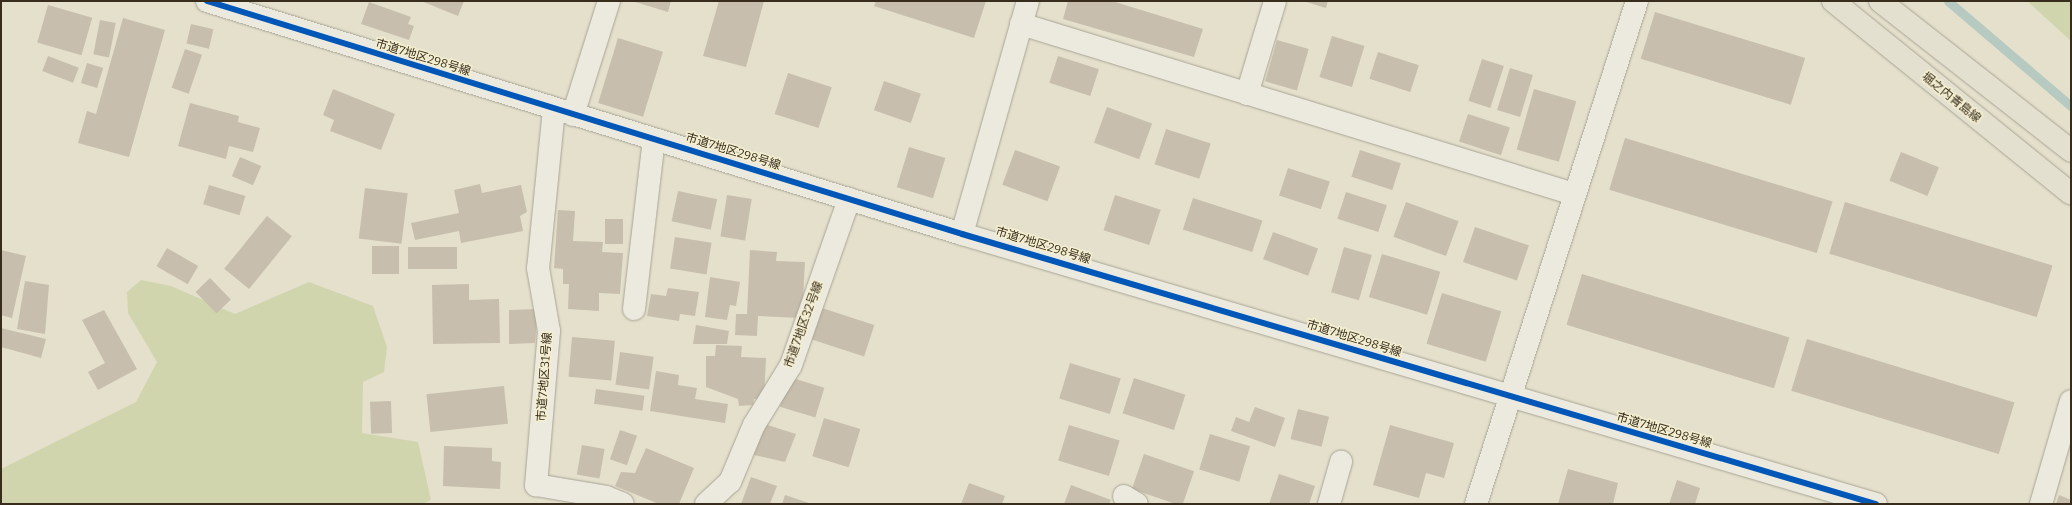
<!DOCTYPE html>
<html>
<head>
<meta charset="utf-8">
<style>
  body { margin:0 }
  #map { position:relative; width:2072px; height:505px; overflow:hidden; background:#e4e0cc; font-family:Bitter,"Noto Sans JP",serif }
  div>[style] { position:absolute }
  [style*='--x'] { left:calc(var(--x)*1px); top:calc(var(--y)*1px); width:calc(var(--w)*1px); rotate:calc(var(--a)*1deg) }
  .green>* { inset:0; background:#d0d5ae }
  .stream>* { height:9px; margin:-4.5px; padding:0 4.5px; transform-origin:4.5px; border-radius:4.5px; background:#b7cac1 }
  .building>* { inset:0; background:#c8bead; transform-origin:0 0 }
  .roads { filter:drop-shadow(0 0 1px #a9a495) drop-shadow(0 0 1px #a9a495) }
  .minor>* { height:22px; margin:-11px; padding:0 11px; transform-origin:11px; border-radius:11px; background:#ece9de }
  .major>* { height:22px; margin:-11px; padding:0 11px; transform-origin:11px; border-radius:11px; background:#e3e0cf }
  .cycleway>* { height:6px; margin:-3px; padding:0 3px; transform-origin:3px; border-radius:3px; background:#0057b8 }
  span { translate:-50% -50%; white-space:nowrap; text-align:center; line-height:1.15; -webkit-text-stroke:3px #f5efd1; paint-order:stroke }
  .street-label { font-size:12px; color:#382d1d }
  .frame { position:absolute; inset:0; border:2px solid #382d1d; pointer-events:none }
</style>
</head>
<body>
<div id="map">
  <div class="green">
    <div style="clip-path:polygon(2027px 1px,2071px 1px,2071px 41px)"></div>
    <div style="clip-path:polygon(141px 280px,171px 286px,235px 314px,309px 282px,373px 306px,387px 347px,384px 372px,363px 382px,362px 433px,418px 442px,431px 500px,423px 504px,1px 504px,1px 469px,136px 402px,157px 362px,128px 313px,127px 292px)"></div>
  </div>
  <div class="stream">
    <div style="--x:1948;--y:1;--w:162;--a:40.5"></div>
  </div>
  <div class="building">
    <div style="clip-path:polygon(421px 1px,464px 1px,458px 16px)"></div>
    <div style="clip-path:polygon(632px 1px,671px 1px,668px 12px)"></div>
    <div style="clip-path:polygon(719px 1px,764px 1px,746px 67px,703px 56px)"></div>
    <div style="clip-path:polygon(876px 1px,986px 1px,974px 38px,874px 6px)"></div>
    <div style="clip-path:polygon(1068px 1px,1112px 1px,1203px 29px,1194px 57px,1063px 19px)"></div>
    <div style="clip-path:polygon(1303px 1px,1328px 1px,1326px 8px)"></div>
    <div style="clip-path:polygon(369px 2px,411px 17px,408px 24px,414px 26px,409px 40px,361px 24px)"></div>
    <div style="left:48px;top:5px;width:46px;height:39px;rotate:16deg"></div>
    <div style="left:1655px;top:12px;width:157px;height:49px;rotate:17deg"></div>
    <div style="clip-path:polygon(123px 18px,165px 30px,129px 157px,78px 143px,87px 111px,96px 114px)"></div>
    <div style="left:100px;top:20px;width:16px;height:35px;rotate:11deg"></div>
    <div style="left:191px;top:24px;width:23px;height:20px;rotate:13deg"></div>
    <div style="left:1332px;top:36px;width:34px;height:43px;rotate:17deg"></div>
    <div style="left:618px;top:38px;width:47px;height:68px;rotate:17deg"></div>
    <div style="left:1277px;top:40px;width:33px;height:43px;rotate:16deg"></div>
    <div style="left:185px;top:49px;width:18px;height:41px;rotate:19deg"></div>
    <div style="left:1378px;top:52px;width:43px;height:28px;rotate:18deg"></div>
    <div style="left:48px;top:56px;width:33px;height:16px;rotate:21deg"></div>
    <div style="left:1058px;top:56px;width:43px;height:28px;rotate:18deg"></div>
    <div style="left:1482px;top:59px;width:23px;height:44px;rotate:18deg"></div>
    <div style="left:87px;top:63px;width:17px;height:21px;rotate:17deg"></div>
    <div style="left:1510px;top:68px;width:24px;height:44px;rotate:17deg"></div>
    <div style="left:788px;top:73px;width:46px;height:43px;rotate:18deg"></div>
    <div style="left:884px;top:81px;width:39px;height:31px;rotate:19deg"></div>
    <div style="clip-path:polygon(333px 89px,395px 114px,381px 150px,330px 131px,334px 120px,323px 115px)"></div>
    <div style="left:1534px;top:89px;width:44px;height:63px;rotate:16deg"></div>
    <div style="clip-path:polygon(190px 103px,239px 116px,238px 122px,260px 128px,253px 152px,229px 146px,226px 159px,178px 146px)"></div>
    <div style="left:1107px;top:107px;width:48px;height:38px;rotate:20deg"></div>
    <div style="left:1468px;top:114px;width:44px;height:29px;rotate:18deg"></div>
    <div style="left:1166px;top:129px;width:47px;height:37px;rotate:18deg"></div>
    <div style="left:1625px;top:138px;width:217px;height:54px;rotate:17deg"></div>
    <div style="left:909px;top:147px;width:38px;height:42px;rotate:17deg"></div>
    <div style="left:1015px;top:150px;width:48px;height:37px;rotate:20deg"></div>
    <div style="left:1360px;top:150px;width:43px;height:28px;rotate:18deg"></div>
    <div style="left:1901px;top:152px;width:41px;height:31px;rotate:22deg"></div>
    <div style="left:240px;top:157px;width:23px;height:21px;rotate:23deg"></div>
    <div style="left:1288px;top:168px;width:44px;height:29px;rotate:18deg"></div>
    <div style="clip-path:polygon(480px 184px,482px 193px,521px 185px,527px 212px,520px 216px,523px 231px,461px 243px,459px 231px,415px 240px,411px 223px,459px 213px,454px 190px)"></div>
    <div style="left:209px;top:185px;width:38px;height:20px;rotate:17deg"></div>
    <div style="left:365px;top:188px;width:43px;height:51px;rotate:7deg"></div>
    <div style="left:678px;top:191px;width:40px;height:31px;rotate:12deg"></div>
    <div style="left:1346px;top:192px;width:43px;height:28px;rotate:18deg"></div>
    <div style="left:727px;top:195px;width:25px;height:42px;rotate:9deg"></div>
    <div style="left:1115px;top:195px;width:48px;height:37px;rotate:18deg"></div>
    <div style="left:1193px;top:198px;width:73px;height:33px;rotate:18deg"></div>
    <div style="left:1406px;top:202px;width:56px;height:37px;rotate:20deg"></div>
    <div style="left:1845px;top:202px;width:217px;height:54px;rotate:17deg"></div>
    <div style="clip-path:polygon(558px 210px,575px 211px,573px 241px,603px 242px,602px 252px,623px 253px,620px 294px,599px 293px,599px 311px,568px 309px,569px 284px,563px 284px,563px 269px,554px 268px)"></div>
    <div style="left:267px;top:216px;width:32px;height:68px;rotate:39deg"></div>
    <div style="left:605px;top:219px;width:18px;height:25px"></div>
    <div style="left:1475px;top:227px;width:57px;height:37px;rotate:19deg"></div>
    <div style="left:1273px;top:232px;width:48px;height:29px;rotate:20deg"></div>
    <div style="left:675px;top:237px;width:37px;height:32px;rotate:9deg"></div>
    <div style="left:372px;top:246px;width:27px;height:28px"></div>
    <div style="left:457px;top:247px;width:22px;height:49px;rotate:90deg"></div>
    <div style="left:1344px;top:247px;width:29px;height:47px;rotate:16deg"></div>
    <div style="left:167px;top:248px;width:36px;height:21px;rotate:30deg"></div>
    <div style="clip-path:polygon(1px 250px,26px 256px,12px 318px,1px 315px)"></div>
    <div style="clip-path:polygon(750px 250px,777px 252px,776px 261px,805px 262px,802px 318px,758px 316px,757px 336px,735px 335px,736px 314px,747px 314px)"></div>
    <div style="left:1382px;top:254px;width:61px;height:45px;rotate:17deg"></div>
    <div style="left:1582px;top:274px;width:217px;height:53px;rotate:17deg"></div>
    <div style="clip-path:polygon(710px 277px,740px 282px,736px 306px,730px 305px,727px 320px,705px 317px)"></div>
    <div style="left:210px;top:278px;width:30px;height:20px;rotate:46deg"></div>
    <div style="clip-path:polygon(25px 281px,49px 285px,45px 334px,17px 329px)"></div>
    <div style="clip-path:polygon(469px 284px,469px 300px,499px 299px,500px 343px,433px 344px,432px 285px)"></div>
    <div style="clip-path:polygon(668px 288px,699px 292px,695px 316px,680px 314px,679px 321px,647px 316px,651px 294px,666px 296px)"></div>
    <div style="left:1442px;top:293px;width:62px;height:53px;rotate:17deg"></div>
    <div style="left:822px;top:308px;width:55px;height:33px;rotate:18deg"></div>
    <div style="clip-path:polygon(538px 309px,535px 343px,509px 344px,509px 310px)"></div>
    <div style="clip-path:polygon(104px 310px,137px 369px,98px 390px,88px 372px,105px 363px,82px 320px)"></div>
    <div style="clip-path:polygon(696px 325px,729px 331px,727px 344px,693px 344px)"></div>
    <div style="clip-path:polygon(1px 328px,46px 339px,41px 358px,1px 347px)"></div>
    <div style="left:572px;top:337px;width:43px;height:40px;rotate:5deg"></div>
    <div style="left:1807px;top:339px;width:217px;height:54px;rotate:17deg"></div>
    <div style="clip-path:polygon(716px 345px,742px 346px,741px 357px,766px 358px,764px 399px,754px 399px,753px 405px,739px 406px,738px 399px,706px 387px,706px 356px,715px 356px)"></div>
    <div style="left:620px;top:352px;width:34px;height:33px;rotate:8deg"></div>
    <div style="left:1070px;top:363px;width:53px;height:37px;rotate:17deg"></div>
    <div style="clip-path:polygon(656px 371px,679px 375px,678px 385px,697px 388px,695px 399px,728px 404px,725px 423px,650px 411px)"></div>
    <div style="left:789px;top:377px;width:37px;height:31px;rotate:17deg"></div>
    <div style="left:1134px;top:378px;width:54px;height:37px;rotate:18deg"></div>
    <div style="left:504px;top:386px;width:38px;height:78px;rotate:84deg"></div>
    <div style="left:596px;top:389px;width:49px;height:15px;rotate:8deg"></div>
    <div style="left:391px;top:401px;width:32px;height:21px;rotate:88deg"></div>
    <div style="clip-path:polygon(1255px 407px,1285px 418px,1275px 447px,1231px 431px,1236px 417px,1249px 422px)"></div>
    <div style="left:1298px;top:409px;width:32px;height:31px;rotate:14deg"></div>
    <div style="left:824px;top:418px;width:38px;height:40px;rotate:17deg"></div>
    <div style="clip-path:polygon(761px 423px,796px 434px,785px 462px,750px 454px)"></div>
    <div style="left:1069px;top:425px;width:53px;height:37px;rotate:17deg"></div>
    <div style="clip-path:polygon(1390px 425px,1454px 443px,1444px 478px,1426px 473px,1419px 498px,1373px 485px)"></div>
    <div style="left:620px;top:430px;width:18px;height:31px;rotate:19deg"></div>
    <div style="left:1210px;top:434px;width:42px;height:37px;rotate:17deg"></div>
    <div style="left:582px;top:445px;width:23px;height:30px;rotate:10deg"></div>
    <div style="clip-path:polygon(444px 446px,492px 448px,492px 461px,501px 462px,500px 489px,443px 486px)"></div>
    <div style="clip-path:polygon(646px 448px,694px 468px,679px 504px,659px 504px,615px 486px,621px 472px,635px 473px)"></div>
    <div style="left:1144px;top:454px;width:53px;height:37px;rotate:19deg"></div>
    <div style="clip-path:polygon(1568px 469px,1618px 483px,1613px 504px,1558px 504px)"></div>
    <div style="clip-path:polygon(1279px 474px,1315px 486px,1309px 504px,1269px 504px)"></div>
    <div style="clip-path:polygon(751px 477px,777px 486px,770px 504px,741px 504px)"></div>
    <div style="clip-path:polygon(1677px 480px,1700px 488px,1695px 504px,1669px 504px)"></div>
    <div style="clip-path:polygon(969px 483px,1005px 496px,1002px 504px,961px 504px)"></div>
    <div style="clip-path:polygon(1071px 485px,1111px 500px,1109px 504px,1064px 504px)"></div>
    <div style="clip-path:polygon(785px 495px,812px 504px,782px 504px)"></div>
    <div style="clip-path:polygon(2059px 495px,2071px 500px,2071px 504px,2056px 504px)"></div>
  </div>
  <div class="roads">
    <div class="minor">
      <div style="--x:207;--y:1;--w:790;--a:17.15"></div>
      <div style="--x:962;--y:234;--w:953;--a:16.46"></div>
      <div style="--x:1021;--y:24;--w:579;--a:17.09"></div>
      <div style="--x:1247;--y:94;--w:97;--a:-73.2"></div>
      <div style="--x:554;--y:109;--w:160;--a:95.7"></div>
      <div style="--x:538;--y:268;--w:64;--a:80.1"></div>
      <div style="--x:549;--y:331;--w:155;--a:94.8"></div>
      <div style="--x:536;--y:485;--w:71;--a:9.7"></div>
      <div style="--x:606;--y:497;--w:18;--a:22"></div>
      <div style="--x:573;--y:115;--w:120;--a:-72.5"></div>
      <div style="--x:962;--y:234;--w:242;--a:-74.2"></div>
      <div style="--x:634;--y:309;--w:170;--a:-83.3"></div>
      <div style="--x:1124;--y:496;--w:15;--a:32"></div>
      <div style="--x:706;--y:504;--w:33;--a:-43"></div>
      <div style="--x:730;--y:482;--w:62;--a:-67.2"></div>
      <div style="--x:754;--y:425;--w:70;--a:-58.3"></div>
      <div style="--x:791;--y:365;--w:176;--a:-70.7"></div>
      <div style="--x:1329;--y:504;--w:44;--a:-74.1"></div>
      <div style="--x:1476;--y:504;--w:528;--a:-72.25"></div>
      <div style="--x:2041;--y:504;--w:107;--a:-73.8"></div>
    </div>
    <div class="major">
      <div style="--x:1833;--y:1;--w:306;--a:39"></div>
      <div style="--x:1880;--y:1;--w:243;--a:38.1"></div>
    </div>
  </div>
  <div class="cycleway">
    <div style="--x:207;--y:1;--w:790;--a:17.15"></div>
    <div style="--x:962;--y:234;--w:953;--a:16.46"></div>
  </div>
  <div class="street-label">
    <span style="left:423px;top:58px;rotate:17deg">市道7地区298号線</span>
    <span style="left:1951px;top:98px;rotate:39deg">堀之内青島線</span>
    <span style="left:733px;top:152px;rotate:17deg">市道7地区298号線</span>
    <span style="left:1043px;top:246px;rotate:17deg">市道7地区298号線</span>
    <span style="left:804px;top:325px;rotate:-70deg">市道7地区32号線</span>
    <span style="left:1354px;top:339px;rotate:17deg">市道7地区298号線</span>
    <span style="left:545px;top:377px;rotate:-86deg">市道7地区31号線</span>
    <span style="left:1664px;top:431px;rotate:16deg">市道7地区298号線</span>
  </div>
  <div class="frame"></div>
</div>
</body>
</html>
